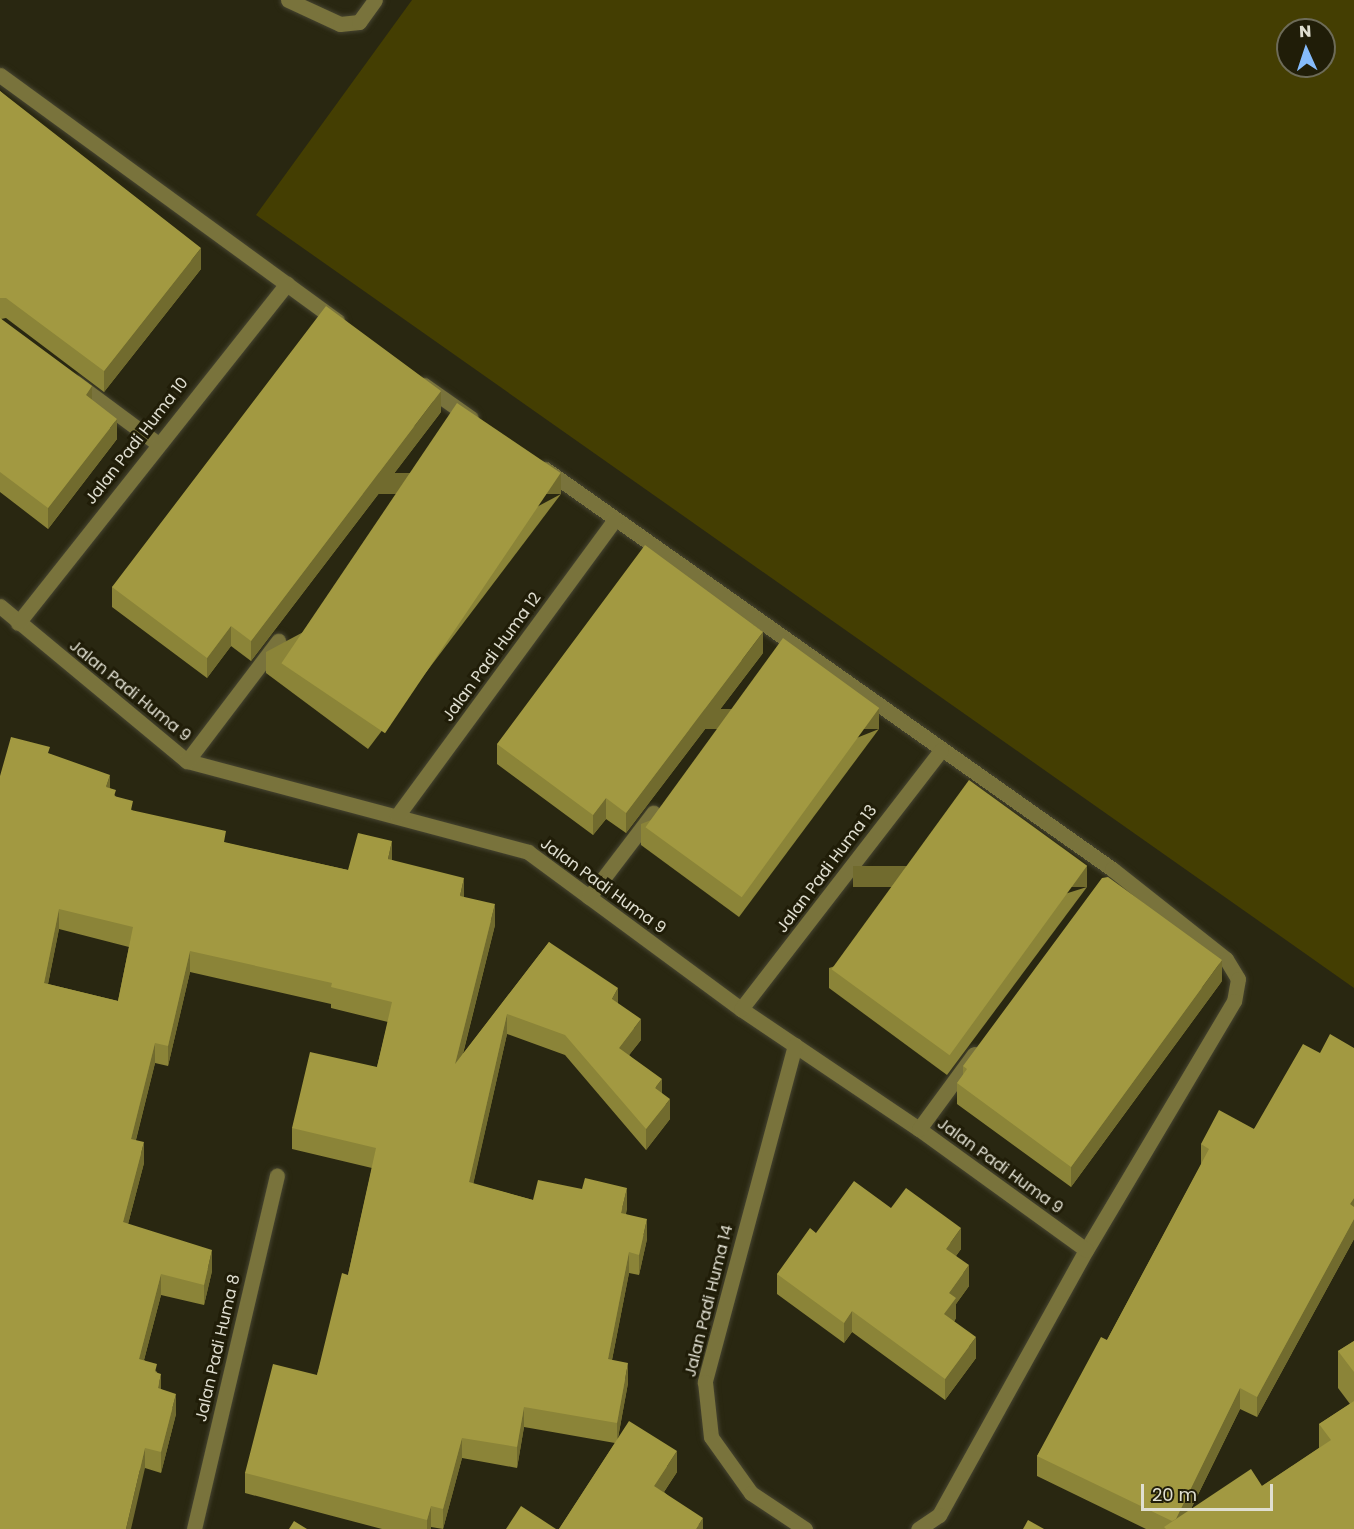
<!DOCTYPE html>
<html>
<head>
<meta charset="utf-8">
<style>
  body { margin:0 }
  #map { position:relative; width:1354px; height:1529px; overflow:hidden; background:#292711; font-family:Poppins,sans-serif }
  div>[style] { position:absolute }
  [style*='--x'] { left:calc(var(--x)*1px); top:calc(var(--y)*1px); width:calc(var(--w)*1px); rotate:calc(var(--a)*1deg) }
  .green>* { inset:0; background:#443e02 }
  .roads { filter:drop-shadow(0 0 2px #464430) drop-shadow(0 0 2px #464430) }
  .minor>* { height:15px; margin:-7.5px; padding:0 7.5px; transform-origin:7.5px; border-radius:7.5px; background:#79733c }
  .wall>* { inset:0; background:#8b8438 }
  .shaded-wall>* { inset:0; background:#716b2e; transform-origin:0 0 }
  .building>* { inset:0; background:#a29941; transform-origin:0 0 }
  span { translate:-50% -50%; white-space:nowrap; text-align:center; line-height:1.15; -webkit-text-stroke:6px #201d08; paint-order:stroke }
  .street-label { font-size:16px; color:#e0dfd1 }
  .north { position:absolute; left:1276px; top:18px; width:60px; height:60px; box-sizing:border-box; background:#201d08; border:2px solid #6d6b58; border-radius:50%; rotate:357deg; font-size:16px; font-weight:700; line-height:24px; text-align:center; color:#e0dfd1 }
  .north::after { content:''; display:block; margin:auto; width:21px; height:27px; background:#85bbfb; clip-path:polygon(50% 0,100% 100%,50% 72%,0 100%) }
  .scale { position:absolute; left:1141px; top:1484px; width:132px; height:27px; box-sizing:border-box; border:3px solid #e0dfd1; border-top:0; padding-left:8px; font-size:18px; line-height:21px; white-space:nowrap; color:#e0dfd1; -webkit-text-stroke:4px #201d08; paint-order:stroke }
</style>
</head>
<body>
<div id="map">
  <div class="green">
    <div style="clip-path:polygon(evenodd,412px 0,1354px 0,1354px 988px,256px 215px,412px 0,1288px 30px,1324px 30px,1324px 66px,1288px 66px,1288px 30px)"></div>
  </div>
  <div class="roads">
    <div class="minor">
      <div style="--x:288;--y:0;--w:57;--a:24.8"></div>
      <div style="--x:340;--y:24;--w:19;--a:-6"></div>
      <div style="--x:359;--y:22;--w:27;--a:-54"></div>
      <div style="--x:0;--y:75;--w:417;--a:36.1"></div>
      <div style="--x:76;--y:383;--w:102;--a:36.6"></div>
      <div style="--x:424;--y:385;--w:57;--a:35.1"></div>
      <div style="--x:545;--y:469;--w:694;--a:35.2"></div>
      <div style="--x:1112;--y:869;--w:145;--a:38.3"></div>
      <div style="--x:1226;--y:959;--w:23;--a:59"></div>
      <div style="--x:1238;--y:979;--w:22;--a:100"></div>
      <div style="--x:1234;--y:1001;--w:290;--a:120.7"></div>
      <div style="--x:1086;--y:1250;--w:303;--a:119"></div>
      <div style="--x:939;--y:1515;--w:25;--a:146"></div>
      <div style="--x:0;--y:606;--w:243;--a:39.7"></div>
      <div style="--x:187;--y:761;--w:353;--a:14.9"></div>
      <div style="--x:528;--y:852;--w:265;--a:36.4"></div>
      <div style="--x:741;--y:1009;--w:215;--a:34"></div>
      <div style="--x:919;--y:1129;--w:206;--a:35.9"></div>
      <div style="--x:18;--y:623;--w:433;--a:-51.6"></div>
      <div style="--x:187;--y:761;--w:151;--a:-52.8"></div>
      <div style="--x:397;--y:816;--w:368;--a:-53.7"></div>
      <div style="--x:589;--y:897;--w:106;--a:-52.7"></div>
      <div style="--x:741;--y:1009;--w:327;--a:-52.3"></div>
      <div style="--x:795;--y:1045;--w:349;--a:105"></div>
      <div style="--x:705;--y:1382;--w:55;--a:83.8"></div>
      <div style="--x:711;--y:1437;--w:69;--a:54.5"></div>
      <div style="--x:751;--y:1493;--w:65;--a:33.7"></div>
      <div style="--x:919;--y:1129;--w:93;--a:-53.7"></div>
      <div style="--x:194;--y:1529;--w:363;--a:-76.8"></div>
    </div>
  </div>
  <div class="wall">
    <div style="clip-path:polygon(0 91px,201px 269px,104px 392px,6px 318px,1px 319px,92px 400px,117px 439px,48px 529px,0 492px)"></div>
    <div style="clip-path:polygon(441px 412px,251px 661px,231px 646px,207px 678px,112px 607px,112px 587px)"></div>
    <div style="clip-path:polygon(561px 494px,368px 749px,266px 673px,266px 652px)"></div>
    <div style="clip-path:polygon(763px 653px,626px 833px,606px 819px,593px 835px,497px 764px,497px 744px)"></div>
    <div style="clip-path:polygon(879px 729px,739px 917px,641px 845px,641px 824px)"></div>
    <div style="clip-path:polygon(evenodd,50px 754px,110px 788px,116px 797px,133px 811px,226px 843px,348px 870px,392px 860px,464px 897px,495px 925px,463px 1054px,549px 942px,618px 1004px,641px 1040px,629px 1055px,662px 1093px,670px 1119px,646px 1150px,565px 1055px,507px 1034px,473px 1184px,533px 1200px,627px 1208px,626px 1214px,647px 1239px,639px 1275px,629px 1273px,612px 1360px,628px 1383px,618px 1438px,677px 1472px,664px 1492px,703px 1529px,559px 1529px,615px 1443px,524px 1427px,517px 1468px,462px 1458px,443px 1529px,431px 1527px,431px 1529px,382px 1529px,245px 1493px,245px 1473px,317px 1375px,348px 1275px,372px 1168px,292px 1149px,292px 1128px,377px 1067px,388px 1022px,331px 1008px,331px 1004px,190px 972px,168px 1066px,155px 1063px,136px 1140px,144px 1163px,128px 1224px,212px 1271px,204px 1305px,161px 1295px,144px 1360px,157px 1372px,161px 1389px,176px 1414px,161px 1473px,145px 1468px,0 1529px,50px 754px,59px 929px,129px 947px,118px 1001px,48px 984px,59px 929px)"></div>
    <div style="clip-path:polygon(1087px 887px,947px 1075px,829px 988px,829px 968px)"></div>
    <div style="clip-path:polygon(1222px 981px,1071px 1187px,957px 1104px,957px 1083px,963px 1075px,963px 1066px)"></div>
    <div style="clip-path:polygon(1354px 1048px,1354px 1239px,1257px 1417px,1240px 1409px,1191px 1509px,1262px 1486px,1319px 1448px,1319px 1424px,1350px 1404px,1338px 1388px,1338px 1351px,1354px 1341px,1354px 1529px,1146px 1529px,1037px 1476px,1037px 1456px,1107px 1340px,1201px 1165px,1201px 1144px,1254px 1129px,1320px 1053px)"></div>
    <div style="clip-path:polygon(891px 1208px,961px 1249px,956px 1256px,969px 1286px,956px 1304px,956px 1318px,954px 1322px,976px 1358px,945px 1400px,852px 1332px,844px 1343px,777px 1294px,777px 1274px)"></div>
  </div>
  <div class="shaded-wall">
    <div style="clip-path:polygon(201px 248px,201px 269px,104px 392px,104px 371px)"></div>
    <div style="clip-path:polygon(92px 386px,92px 407px,86px 395px)"></div>
    <div style="clip-path:polygon(441px 391px,441px 412px,251px 661px,251px 641px)"></div>
    <div style="clip-path:polygon(117px 419px,117px 439px,48px 529px,48px 508px)"></div>
    <div style="left:561px;top:473px;width:21px;height:320px;rotate:90deg"></div>
    <div style="clip-path:polygon(231px 626px,231px 646px,207px 678px,207px 658px)"></div>
    <div style="clip-path:polygon(763px 632px,763px 653px,626px 833px,626px 813px)"></div>
    <div style="left:879px;top:709px;width:20px;height:234px;rotate:90deg"></div>
    <div style="clip-path:polygon(110px 775px,110px 795px,106px 787px)"></div>
    <div style="clip-path:polygon(606px 798px,606px 819px,593px 835px,593px 815px)"></div>
    <div style="clip-path:polygon(392px 841px,392px 862px,388px 859px)"></div>
    <div style="left:1087px;top:866px;width:21px;height:234px;rotate:90deg"></div>
    <div style="clip-path:polygon(464px 878px,464px 898px,460px 896px)"></div>
    <div style="clip-path:polygon(495px 904px,495px 925px,455px 1085px,455px 1064px)"></div>
    <div style="clip-path:polygon(59px 909px,59px 929px,44px 1004px,44px 983px)"></div>
    <div style="clip-path:polygon(190px 951px,190px 972px,168px 1066px,168px 1046px)"></div>
    <div style="clip-path:polygon(1222px 960px,1222px 981px,1071px 1187px,1071px 1167px)"></div>
    <div style="clip-path:polygon(618px 988px,618px 1009px,612px 999px)"></div>
    <div style="clip-path:polygon(507px 1014px,507px 1034px,469px 1203px,469px 1182px)"></div>
    <div style="clip-path:polygon(641px 1019px,641px 1040px,619px 1068px,619px 1048px)"></div>
    <div style="clip-path:polygon(155px 1043px,155px 1063px,131px 1159px,131px 1139px)"></div>
    <div style="clip-path:polygon(662px 1079px,662px 1099px,655px 1088px)"></div>
    <div style="clip-path:polygon(670px 1099px,670px 1119px,646px 1150px,646px 1129px)"></div>
    <div style="clip-path:polygon(144px 1142px,144px 1163px,123px 1243px,123px 1222px)"></div>
    <div style="clip-path:polygon(627px 1188px,627px 1208px,621px 1233px,621px 1213px)"></div>
    <div style="clip-path:polygon(1354px 1198px,1354px 1218px,1350px 1204px)"></div>
    <div style="clip-path:polygon(647px 1219px,647px 1239px,639px 1275px,639px 1255px)"></div>
    <div style="clip-path:polygon(1354px 1219px,1354px 1239px,1257px 1417px,1257px 1397px)"></div>
    <div style="clip-path:polygon(961px 1228px,961px 1249px,946px 1269px,946px 1249px)"></div>
    <div style="clip-path:polygon(212px 1250px,212px 1271px,204px 1305px,204px 1285px)"></div>
    <div style="clip-path:polygon(629px 1252px,629px 1273px,608px 1380px,608px 1359px)"></div>
    <div style="clip-path:polygon(969px 1265px,969px 1286px,956px 1304px,956px 1318px,944px 1335px,944px 1314px,949px 1293px)"></div>
    <div style="clip-path:polygon(161px 1274px,161px 1295px,139px 1379px,139px 1359px)"></div>
    <div style="clip-path:polygon(852px 1311px,852px 1332px,844px 1343px,844px 1323px)"></div>
    <div style="clip-path:polygon(976px 1337px,976px 1358px,945px 1400px,945px 1379px)"></div>
    <div style="clip-path:polygon(628px 1363px,628px 1383px,617px 1443px,617px 1423px)"></div>
    <div style="clip-path:polygon(161px 1374px,161px 1394px,158px 1388px)"></div>
    <div style="clip-path:polygon(1240px 1388px,1240px 1409px,1181px 1529px,1174px 1522px)"></div>
    <div style="clip-path:polygon(176px 1394px,176px 1414px,161px 1473px,161px 1452px)"></div>
    <div style="clip-path:polygon(524px 1407px,524px 1427px,517px 1468px,517px 1447px)"></div>
    <div style="clip-path:polygon(462px 1438px,462px 1458px,443px 1529px,443px 1509px)"></div>
    <div style="clip-path:polygon(145px 1448px,145px 1468px,131px 1529px,126px 1529px)"></div>
    <div style="clip-path:polygon(677px 1451px,677px 1472px,654px 1507px,654px 1486px)"></div>
    <div style="clip-path:polygon(431px 1506px,431px 1529px,427px 1529px,427px 1520px)"></div>
    <div style="clip-path:polygon(703px 1518px,703px 1529px,696px 1529px)"></div>
  </div>
  <div class="building">
    <div style="clip-path:polygon(0 91px,201px 248px,104px 371px,6px 298px,0 298px)"></div>
    <div style="clip-path:polygon(326px 306px,441px 391px,251px 641px,231px 626px,207px 658px,112px 587px)"></div>
    <div style="clip-path:polygon(0 318px,92px 386px,86px 395px,117px 419px,48px 508px,0 472px)"></div>
    <div style="left:457px;top:403px;width:125px;height:314px;rotate:34deg"></div>
    <div style="clip-path:polygon(645px 545px,763px 632px,626px 813px,606px 798px,593px 815px,497px 744px)"></div>
    <div style="left:783px;top:638px;width:119px;height:234px;rotate:36deg"></div>
    <div style="clip-path:polygon(evenodd,11px 737px,50px 747px,48px 753px,110px 775px,106px 787px,116px 790px,114px 796px,133px 801px,131px 810px,226px 831px,224px 842px,348px 870px,358px 833px,392px 841px,388px 859px,464px 878px,460px 896px,495px 904px,455px 1064px,549px 942px,618px 988px,612px 999px,641px 1019px,619px 1048px,662px 1079px,655px 1088px,670px 1099px,646px 1129px,565px 1035px,507px 1014px,469px 1182px,533px 1200px,538px 1180px,582px 1189px,585px 1178px,627px 1188px,621px 1213px,647px 1219px,639px 1255px,629px 1252px,608px 1359px,628px 1363px,617px 1423px,524px 1407px,517px 1447px,462px 1438px,443px 1509px,431px 1506px,427px 1520px,245px 1473px,273px 1364px,317px 1375px,342px 1273px,348px 1275px,376px 1148px,292px 1128px,310px 1052px,377px 1067px,392px 1002px,331px 987px,332px 983px,190px 951px,168px 1046px,155px 1043px,131px 1139px,144px 1142px,123px 1222px,212px 1250px,204px 1285px,161px 1274px,139px 1359px,157px 1364px,155px 1372px,161px 1374px,158px 1388px,176px 1394px,161px 1452px,145px 1448px,126px 1529px,0 1529px,0 776px,11px 737px,59px 909px,133px 927px,118px 1001px,44px 983px,59px 909px)"></div>
    <div style="left:969px;top:780px;width:146px;height:234px;rotate:36deg"></div>
    <div style="clip-path:polygon(1108px 877px,1222px 960px,1071px 1167px,957px 1083px,967px 1069px,963px 1066px,1102px 878px)"></div>
    <div style="clip-path:polygon(1330px 1034px,1354px 1048px,1354px 1198px,1350px 1204px,1354px 1207px,1354px 1219px,1257px 1397px,1240px 1388px,1176px 1519px,1172px 1521px,1037px 1456px,1101px 1337px,1107px 1340px,1209px 1149px,1201px 1144px,1219px 1110px,1254px 1129px,1303px 1044px,1320px 1053px)"></div>
    <div style="clip-path:polygon(854px 1181px,891px 1208px,906px 1188px,961px 1228px,946px 1249px,969px 1265px,949px 1293px,956px 1298px,944px 1314px,976px 1337px,945px 1379px,852px 1311px,844px 1323px,777px 1274px,810px 1228px,816px 1233px)"></div>
    <div style="clip-path:polygon(1354px 1341px,1354px 1372px,1338px 1351px)"></div>
    <div style="clip-path:polygon(1354px 1401px,1354px 1529px,1166px 1529px,1164px 1527px,1251px 1469px,1262px 1486px,1331px 1440px,1319px 1424px)"></div>
    <div style="clip-path:polygon(629px 1421px,677px 1451px,654px 1486px,703px 1518px,696px 1529px,559px 1529px)"></div>
    <div style="clip-path:polygon(521px 1506px,556px 1529px,506px 1529px)"></div>
    <div style="clip-path:polygon(1028px 1520px,1044px 1529px,1023px 1529px)"></div>
    <div style="clip-path:polygon(294px 1521px,307px 1529px,289px 1529px)"></div>
  </div>
  <div class="street-label">
    <span style="left:137px;top:441px;rotate:-52deg">Jalan Padi Huma 10</span>
    <span style="left:492px;top:657px;rotate:-54deg">Jalan Padi Huma 12</span>
    <span style="left:130px;top:691px;rotate:39deg">Jalan Padi Huma 9</span>
    <span style="left:827px;top:869px;rotate:-53deg">Jalan Padi Huma 13</span>
    <span style="left:603px;top:886px;rotate:36deg">Jalan Padi Huma 9</span>
    <span style="left:1000px;top:1166px;rotate:36deg">Jalan Padi Huma 9</span>
    <span style="left:709px;top:1301px;rotate:-76deg">Jalan Padi Huma 14</span>
    <span style="left:218px;top:1348px;rotate:-77deg">Jalan Padi Huma 8</span>
  </div>
  <div class="north">N</div>
  <div class="scale">20 m</div>
</div>
</body>
</html>
